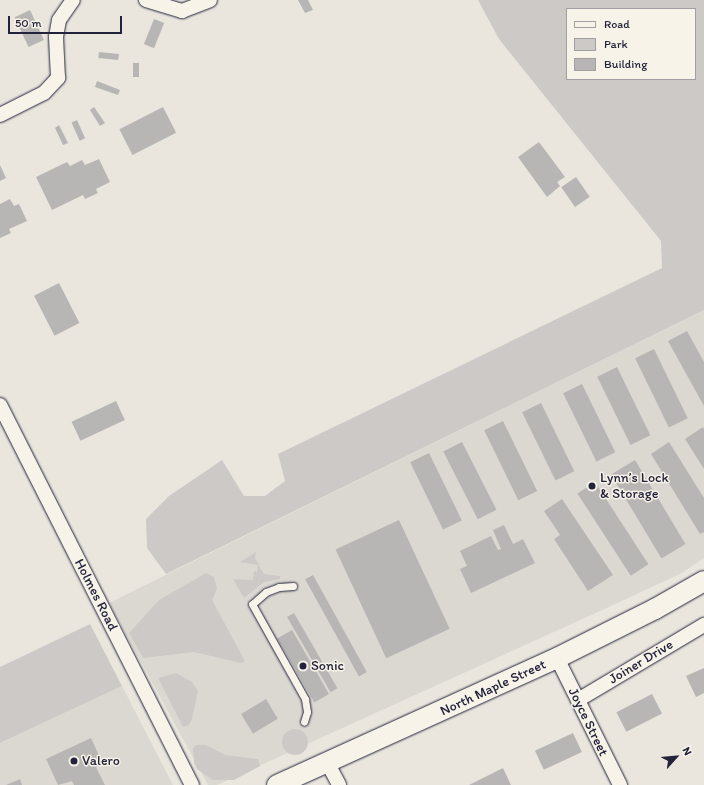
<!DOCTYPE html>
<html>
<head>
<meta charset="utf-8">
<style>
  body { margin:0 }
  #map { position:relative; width:704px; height:785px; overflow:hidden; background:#eae6de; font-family:Itim,sans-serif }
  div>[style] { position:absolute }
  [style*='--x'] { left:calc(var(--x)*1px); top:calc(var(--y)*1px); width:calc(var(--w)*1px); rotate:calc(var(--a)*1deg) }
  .built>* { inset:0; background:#dbd8d2 }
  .green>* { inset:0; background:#cdc9c6 }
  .round { border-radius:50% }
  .building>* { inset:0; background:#b8b6b5; transform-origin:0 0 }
  .roads { filter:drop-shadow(0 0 1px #22223b) drop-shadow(0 0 1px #22223b) }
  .lane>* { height:7px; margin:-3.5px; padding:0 3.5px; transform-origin:3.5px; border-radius:3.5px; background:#f7f3e8 }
  .street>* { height:14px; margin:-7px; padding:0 7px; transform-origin:7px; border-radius:7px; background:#f7f3e8 }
  .secondary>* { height:20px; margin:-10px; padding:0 10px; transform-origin:10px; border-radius:10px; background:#f7f3e8 }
  .dots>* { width:11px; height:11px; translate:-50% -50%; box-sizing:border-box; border:2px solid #f7f3e8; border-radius:50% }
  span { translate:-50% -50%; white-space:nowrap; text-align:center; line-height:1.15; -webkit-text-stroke:3px #f7f3e8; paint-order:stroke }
  .poi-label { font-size:14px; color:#22223b }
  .left { translate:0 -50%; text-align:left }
  .street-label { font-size:14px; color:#22223b }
  .legend { position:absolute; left:566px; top:8px; width:130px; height:72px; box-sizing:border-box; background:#f7f3e8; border:1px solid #a29fa3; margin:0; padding:5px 7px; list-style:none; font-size:12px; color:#22223b }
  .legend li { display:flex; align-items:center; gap:8px; height:20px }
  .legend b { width:20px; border:1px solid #a29fa3 }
  .north { position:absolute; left:656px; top:737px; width:40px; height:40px; -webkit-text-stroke:3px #f7f3e8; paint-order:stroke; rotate:63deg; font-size:11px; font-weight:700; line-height:16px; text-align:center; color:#22223b }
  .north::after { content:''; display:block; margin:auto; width:14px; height:18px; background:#22223b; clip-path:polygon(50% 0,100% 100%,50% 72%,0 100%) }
  .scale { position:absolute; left:8px; top:16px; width:114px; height:18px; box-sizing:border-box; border:2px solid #22223b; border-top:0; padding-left:5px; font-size:12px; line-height:14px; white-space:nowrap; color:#22223b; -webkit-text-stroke:3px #f7f3e8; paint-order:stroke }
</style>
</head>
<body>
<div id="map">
  <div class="built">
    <div style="clip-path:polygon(704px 310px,704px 558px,682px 573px,598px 612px,217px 785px,208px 785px,109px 603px)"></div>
    <div style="clip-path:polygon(122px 686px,173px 785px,0 785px,0 743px)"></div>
  </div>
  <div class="green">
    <div style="clip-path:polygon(evenodd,478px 0,704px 0,704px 310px,166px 574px,147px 548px,146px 519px,169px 496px,222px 460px,244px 496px,265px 496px,285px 481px,278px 454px,662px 268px,661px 241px,499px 39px,478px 0,567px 9px,695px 9px,695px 79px,567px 79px,567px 9px)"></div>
    <div style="clip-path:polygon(256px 552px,255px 558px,264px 574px,280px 576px,280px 579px,264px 582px,244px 598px,233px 579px,253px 580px,254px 571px,257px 572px,258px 565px,240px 562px)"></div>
    <div style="clip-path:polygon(206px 573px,214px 577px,217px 589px,212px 600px,245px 661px,241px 663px,194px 652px,143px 658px,129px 633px,159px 600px)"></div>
    <div style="clip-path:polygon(90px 624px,122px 686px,0 743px,0 667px)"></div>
    <div style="clip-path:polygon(176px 673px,192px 682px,198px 691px,192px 719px,189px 725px,183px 727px,158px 678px)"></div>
    <div class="round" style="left:282px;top:729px;width:26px;height:26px"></div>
    <div style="clip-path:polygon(196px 745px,206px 745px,225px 755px,258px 759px,260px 766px,234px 780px,213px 780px,197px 769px,194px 763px,193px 748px)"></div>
  </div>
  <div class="building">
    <div style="clip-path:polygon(298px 0,308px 0,313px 10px,305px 13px)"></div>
    <div style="left:30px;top:10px;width:33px;height:17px;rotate:65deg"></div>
    <div style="left:154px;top:19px;width:11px;height:27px;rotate:22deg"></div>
    <div style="left:99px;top:52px;width:20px;height:6px;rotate:6deg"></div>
    <div style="left:133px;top:63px;width:6px;height:14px"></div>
    <div style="clip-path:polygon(97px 81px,120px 90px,118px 95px,95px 87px)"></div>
    <div style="clip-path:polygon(94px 107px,105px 123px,100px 126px,90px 110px)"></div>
    <div style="left:163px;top:107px;width:29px;height:49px;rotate:63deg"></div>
    <div style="left:77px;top:120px;width:20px;height:6px;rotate:66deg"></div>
    <div style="clip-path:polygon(59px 125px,68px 143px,63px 145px,55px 128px)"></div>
    <div style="clip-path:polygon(539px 142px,565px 177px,557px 182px,560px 186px,547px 197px,518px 157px)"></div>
    <div style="clip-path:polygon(99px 159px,110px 182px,96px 189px,98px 193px,85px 199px,83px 195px,52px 210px,36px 177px,67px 162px,70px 166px,82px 160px,85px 165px)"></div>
    <div style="clip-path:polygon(0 165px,6px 178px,0 181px)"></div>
    <div style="left:576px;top:177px;width:24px;height:18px;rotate:55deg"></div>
    <div style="clip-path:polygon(10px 199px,14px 206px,19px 204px,27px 221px,9px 229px,11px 233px,0 238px,0 204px)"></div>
    <div style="left:59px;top:283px;width:45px;height:28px;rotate:63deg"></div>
    <div style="clip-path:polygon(687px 331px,704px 362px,704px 406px,668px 341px)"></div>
    <div style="left:654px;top:349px;width:77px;height:21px;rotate:64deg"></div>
    <div style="left:617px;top:367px;width:76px;height:22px;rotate:64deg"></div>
    <div style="left:582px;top:384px;width:76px;height:21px;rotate:64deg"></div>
    <div style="left:116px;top:401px;width:21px;height:49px;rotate:65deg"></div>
    <div style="left:541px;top:403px;width:76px;height:21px;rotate:64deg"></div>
    <div style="left:503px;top:421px;width:78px;height:21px;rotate:64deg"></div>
    <div style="clip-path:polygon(703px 427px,704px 429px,704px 469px,685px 439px)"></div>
    <div style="left:462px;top:442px;width:76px;height:21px;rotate:63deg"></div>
    <div style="clip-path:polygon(669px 442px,704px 498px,704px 532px,700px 534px,651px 454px)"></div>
    <div style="left:429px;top:453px;width:75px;height:21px;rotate:64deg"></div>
    <div style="left:635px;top:460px;width:98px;height:28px;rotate:59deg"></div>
    <div style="left:595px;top:482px;width:98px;height:21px;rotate:57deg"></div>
    <div style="clip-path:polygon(562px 499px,613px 575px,588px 591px,554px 539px,560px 535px,544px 511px)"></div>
    <div style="left:399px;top:520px;width:120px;height:70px;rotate:65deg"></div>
    <div style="clip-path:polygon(504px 525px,513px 544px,523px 539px,535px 563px,471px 593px,460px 569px,467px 566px,460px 551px,491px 536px,498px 550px,501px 549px,493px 530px)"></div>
    <div style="left:313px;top:575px;width:111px;height:9px;rotate:61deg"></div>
    <div style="left:294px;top:613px;width:87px;height:8px;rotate:60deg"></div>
    <div style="left:292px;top:630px;width:74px;height:17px;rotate:60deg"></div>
    <div style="clip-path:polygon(704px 668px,704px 693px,696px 697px,686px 676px)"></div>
    <div style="left:652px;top:694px;width:22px;height:40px;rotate:63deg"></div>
    <div style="left:266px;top:699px;width:23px;height:29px;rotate:59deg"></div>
    <div style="left:573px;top:733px;width:21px;height:42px;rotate:65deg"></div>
    <div style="clip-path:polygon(91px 738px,103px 764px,96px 767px,105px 785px,74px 785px,72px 781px,58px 785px,46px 759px)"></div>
    <div style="clip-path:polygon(503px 768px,511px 785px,469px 785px)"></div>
    <div style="clip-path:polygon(20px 779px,22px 785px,6px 785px)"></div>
  </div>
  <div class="roads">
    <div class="lane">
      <div style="--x:293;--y:586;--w:14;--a:176"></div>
      <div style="--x:279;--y:587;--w:14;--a:159"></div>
      <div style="--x:266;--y:592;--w:18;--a:139"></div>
      <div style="--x:252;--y:604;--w:109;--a:60.8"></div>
      <div style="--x:305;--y:699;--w:13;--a:81"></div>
      <div style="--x:307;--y:712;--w:10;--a:107"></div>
    </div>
    <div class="street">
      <div style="--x:146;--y:0;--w:38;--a:17"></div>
      <div style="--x:182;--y:11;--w:30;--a:-21"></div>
      <div style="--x:0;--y:115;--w:49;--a:-26.6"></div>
      <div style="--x:44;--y:93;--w:21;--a:-47"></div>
      <div style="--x:58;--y:78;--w:41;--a:-92.8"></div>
      <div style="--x:56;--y:37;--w:17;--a:-80"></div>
      <div style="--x:59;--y:20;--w:24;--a:-55"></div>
      <div style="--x:0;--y:405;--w:426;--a:63.2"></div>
      <div style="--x:557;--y:658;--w:142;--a:63.6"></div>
      <div style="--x:578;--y:700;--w:147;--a:-30.8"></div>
      <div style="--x:327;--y:762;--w:26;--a:62"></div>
    </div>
    <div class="secondary">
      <div style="--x:277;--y:785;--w:307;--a:-24.4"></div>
      <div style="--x:557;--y:658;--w:110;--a:-26.6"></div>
      <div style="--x:655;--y:609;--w:56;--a:-29.7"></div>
    </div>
  </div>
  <div class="dots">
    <div style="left:592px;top:486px;background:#22223b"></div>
    <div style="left:303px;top:666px;background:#22223b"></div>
    <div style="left:74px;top:761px;background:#22223b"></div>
  </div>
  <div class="poi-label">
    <span class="left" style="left:600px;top:486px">Lynn’s Lock<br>&amp; Storage</span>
    <span class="left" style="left:311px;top:666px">Sonic</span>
    <span class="left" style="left:82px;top:761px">Valero</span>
  </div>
  <div class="street-label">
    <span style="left:96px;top:595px;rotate:63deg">Holmes Road</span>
    <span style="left:641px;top:662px;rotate:-31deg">Joiner Drive</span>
    <span style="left:493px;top:688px;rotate:-25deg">North Maple Street</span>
    <span style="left:588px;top:722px;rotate:64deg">Joyce Street</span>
  </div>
  <ul class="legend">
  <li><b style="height:5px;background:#f7f3e8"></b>Road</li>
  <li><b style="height:11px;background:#cdc9c6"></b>Park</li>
  <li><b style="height:11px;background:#b8b6b5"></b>Building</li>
  </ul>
  <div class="north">N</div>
  <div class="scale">50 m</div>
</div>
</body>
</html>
